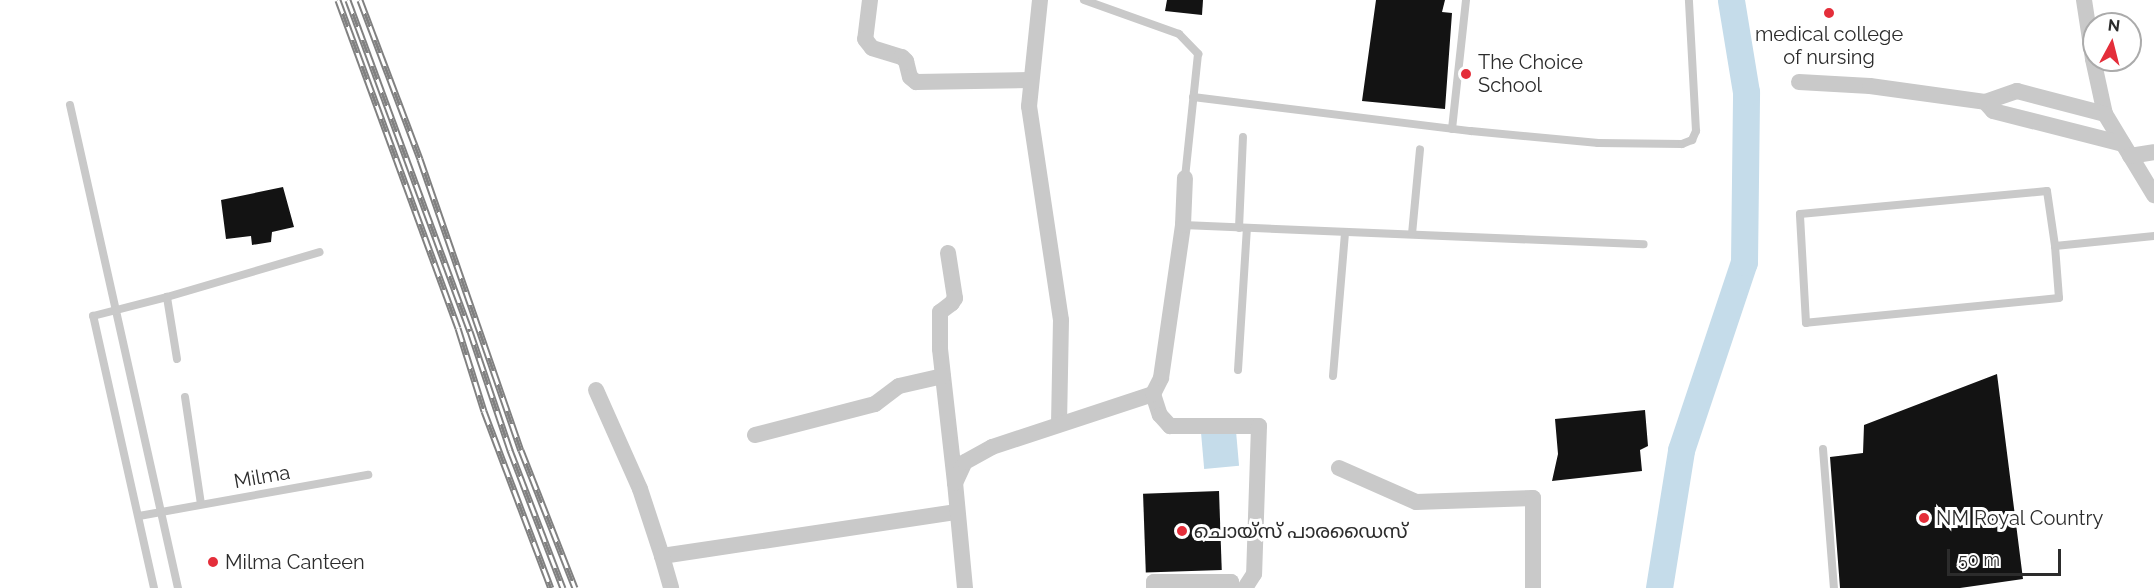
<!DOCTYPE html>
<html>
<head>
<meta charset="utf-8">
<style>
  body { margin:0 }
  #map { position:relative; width:2154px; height:588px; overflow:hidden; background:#fff; font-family:Raleway,"Noto Sans Malayalam",sans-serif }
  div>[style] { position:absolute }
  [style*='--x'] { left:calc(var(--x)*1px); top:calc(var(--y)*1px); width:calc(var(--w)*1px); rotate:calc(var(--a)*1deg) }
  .water>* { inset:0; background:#c5dcea; transform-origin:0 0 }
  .river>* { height:27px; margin:-13.5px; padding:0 13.5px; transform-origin:13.5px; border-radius:13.5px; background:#c5dcea }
  .building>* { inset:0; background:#131313; transform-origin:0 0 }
  .service>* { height:8px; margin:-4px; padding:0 4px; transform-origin:4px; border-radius:4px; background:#c9c9c9 }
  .minor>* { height:16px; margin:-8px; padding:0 8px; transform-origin:8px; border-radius:8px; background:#c9c9c9 }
  .rail>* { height:7px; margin-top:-3.5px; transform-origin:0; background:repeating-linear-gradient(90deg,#fff 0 14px,#818181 0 28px); box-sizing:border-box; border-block:2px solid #818181 }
  .dots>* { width:16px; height:16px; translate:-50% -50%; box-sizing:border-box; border:3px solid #fff; border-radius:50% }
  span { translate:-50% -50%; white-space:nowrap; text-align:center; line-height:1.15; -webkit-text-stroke:6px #fff; paint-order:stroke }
  .poi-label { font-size:20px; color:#2c2c2c }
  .left { translate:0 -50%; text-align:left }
  .street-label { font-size:20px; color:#2c2c2c }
  .north { position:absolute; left:2082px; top:12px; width:60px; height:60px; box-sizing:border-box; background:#fff; border:2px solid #ababab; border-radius:50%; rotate:7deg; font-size:16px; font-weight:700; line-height:24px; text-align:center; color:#2c2c2c }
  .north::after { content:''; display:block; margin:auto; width:21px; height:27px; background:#e42e3a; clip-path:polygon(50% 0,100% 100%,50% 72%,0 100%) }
  .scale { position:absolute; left:1947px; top:549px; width:114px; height:27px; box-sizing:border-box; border:3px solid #2c2c2c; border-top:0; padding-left:8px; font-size:18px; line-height:21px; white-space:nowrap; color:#2c2c2c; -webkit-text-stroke:4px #fff; paint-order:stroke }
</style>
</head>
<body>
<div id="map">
  <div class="water">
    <div style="left:1236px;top:431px;width:35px;height:35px;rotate:85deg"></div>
  </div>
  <div class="river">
    <div style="--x:1659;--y:588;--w:140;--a:-80.9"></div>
    <div style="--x:1681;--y:450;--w:198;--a:-71.5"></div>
    <div style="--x:1744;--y:262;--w:170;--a:-89.3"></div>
    <div style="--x:1746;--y:92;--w:93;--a:-99.3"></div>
  </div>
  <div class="building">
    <div style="clip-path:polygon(1167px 0,1203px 0,1202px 15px,1165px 11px)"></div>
    <div style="clip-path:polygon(1376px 0,1445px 0,1442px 12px,1452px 13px,1445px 109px,1362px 101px)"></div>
    <div style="clip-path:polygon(283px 187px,294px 227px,272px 232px,271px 242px,252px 245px,251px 236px,226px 239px,221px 200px)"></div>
    <div style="clip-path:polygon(1997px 374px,2023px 579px,1960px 588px,1840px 588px,1830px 457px,1863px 453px,1864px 425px)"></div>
    <div style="clip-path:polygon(1645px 410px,1648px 446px,1640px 450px,1642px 471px,1552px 481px,1558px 454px,1555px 419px)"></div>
    <div style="left:1219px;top:491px;width:79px;height:76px;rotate:88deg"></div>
  </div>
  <div class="service">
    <div style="--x:1084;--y:0;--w:101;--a:19.7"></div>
    <div style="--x:1179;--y:34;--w:28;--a:46"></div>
    <div style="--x:1198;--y:54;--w:125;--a:96"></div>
    <div style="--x:1193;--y:97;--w:280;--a:7"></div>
    <div style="--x:1471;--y:131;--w:128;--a:5.4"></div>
    <div style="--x:1598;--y:143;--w:84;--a:0.7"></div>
    <div style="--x:1682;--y:144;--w:11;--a:-22"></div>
    <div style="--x:1692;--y:140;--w:10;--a:-66"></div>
    <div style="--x:1696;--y:131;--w:131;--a:-93.1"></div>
    <div style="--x:70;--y:105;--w:495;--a:77.4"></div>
    <div style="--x:1452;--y:129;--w:130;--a:-83.8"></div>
    <div style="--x:2047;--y:191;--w:56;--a:81.7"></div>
    <div style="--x:2055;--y:246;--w:52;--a:85.6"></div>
    <div style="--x:2059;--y:298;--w:254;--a:174.4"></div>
    <div style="--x:1806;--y:323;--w:109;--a:-93.2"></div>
    <div style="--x:1800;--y:214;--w:248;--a:-5.3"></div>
    <div style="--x:1183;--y:225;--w:461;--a:2.4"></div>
    <div style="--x:1239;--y:228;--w:91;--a:-87.5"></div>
    <div style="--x:1412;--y:234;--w:85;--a:-84.6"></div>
    <div style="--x:2055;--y:246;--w:100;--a:-5.8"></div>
    <div style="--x:177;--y:359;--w:63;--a:-99.2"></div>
    <div style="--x:167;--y:297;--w:159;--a:-16.4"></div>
    <div style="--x:1238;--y:370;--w:142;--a:-86.4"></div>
    <div style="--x:1333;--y:376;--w:144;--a:-85.2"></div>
    <div style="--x:185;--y:397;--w:108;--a:81.5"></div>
    <div style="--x:1823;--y:449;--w:139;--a:85.5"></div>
    <div style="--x:139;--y:516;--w:233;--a:-10.2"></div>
    <div style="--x:154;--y:588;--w:279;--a:-102.6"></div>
    <div style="--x:93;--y:316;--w:76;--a:-14.4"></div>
  </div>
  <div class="minor">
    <div style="--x:870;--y:0;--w:39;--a:97"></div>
    <div style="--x:865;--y:39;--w:11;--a:52"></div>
    <div style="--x:872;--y:48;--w:31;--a:17"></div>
    <div style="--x:902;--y:57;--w:6;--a:45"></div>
    <div style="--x:906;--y:61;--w:16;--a:76"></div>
    <div style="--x:910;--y:77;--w:8;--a:40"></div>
    <div style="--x:916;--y:82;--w:115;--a:-1"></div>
    <div style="--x:1040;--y:0;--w:107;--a:95.9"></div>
    <div style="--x:1029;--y:106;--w:216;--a:81.5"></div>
    <div style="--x:1061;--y:320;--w:104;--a:91.1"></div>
    <div style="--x:2084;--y:0;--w:60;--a:81.3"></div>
    <div style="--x:2093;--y:59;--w:56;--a:77.7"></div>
    <div style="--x:2105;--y:114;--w:95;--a:58.8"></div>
    <div style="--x:1799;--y:82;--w:71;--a:3.2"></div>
    <div style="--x:1870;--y:86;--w:116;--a:7.9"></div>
    <div style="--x:1985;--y:102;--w:34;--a:-19"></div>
    <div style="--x:2017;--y:91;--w:91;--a:14.6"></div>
    <div style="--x:1985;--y:102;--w:12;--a:48"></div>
    <div style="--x:1993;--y:111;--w:134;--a:14.2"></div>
    <div style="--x:2130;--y:156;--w:24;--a:-9"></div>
    <div style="--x:948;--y:253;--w:46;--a:81.2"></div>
    <div style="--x:955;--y:298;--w:6;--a:121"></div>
    <div style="--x:952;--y:303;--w:15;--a:143"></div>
    <div style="--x:940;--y:312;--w:37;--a:90"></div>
    <div style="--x:940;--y:349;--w:135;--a:83.6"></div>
    <div style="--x:596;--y:390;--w:108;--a:66"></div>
    <div style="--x:640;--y:489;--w:71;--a:71.8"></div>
    <div style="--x:662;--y:556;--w:298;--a:-8.5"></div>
    <div style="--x:1153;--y:394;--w:22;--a:72"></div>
    <div style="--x:1160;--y:415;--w:15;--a:48"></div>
    <div style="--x:1170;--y:426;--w:89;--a:0"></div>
    <div style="--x:1259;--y:426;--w:148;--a:91.9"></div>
    <div style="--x:1254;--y:574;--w:17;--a:123"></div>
    <div style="--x:755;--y:435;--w:124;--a:-14.5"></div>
    <div style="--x:875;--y:404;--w:30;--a:-37"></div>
    <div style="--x:899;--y:386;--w:45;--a:-12.8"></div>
    <div style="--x:1339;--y:468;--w:84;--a:23.8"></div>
    <div style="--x:1416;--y:502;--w:117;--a:-2"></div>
    <div style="--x:1533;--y:498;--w:90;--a:90"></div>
    <div style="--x:662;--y:556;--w:33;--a:74"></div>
    <div style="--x:965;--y:588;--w:105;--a:-95.4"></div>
    <div style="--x:955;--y:483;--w:23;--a:-65"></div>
    <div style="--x:965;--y:462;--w:31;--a:-29"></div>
    <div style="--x:992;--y:447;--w:169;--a:-18.2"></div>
    <div style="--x:1153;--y:394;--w:18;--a:-63"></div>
    <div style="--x:1161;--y:378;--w:155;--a:-81.8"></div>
    <div style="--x:1183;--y:225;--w:47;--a:-87.6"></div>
    <div style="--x:1154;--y:588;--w:6;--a:-90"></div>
    <div style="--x:1154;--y:582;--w:77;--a:0"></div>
    <div style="--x:1231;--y:582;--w:6;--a:90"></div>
  </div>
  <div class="rail">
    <div style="--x:338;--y:0;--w:349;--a:69.9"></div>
    <div style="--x:458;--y:328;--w:87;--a:72.6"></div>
    <div style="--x:484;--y:411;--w:189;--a:69.3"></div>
    <div style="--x:348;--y:0;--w:353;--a:69.8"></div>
    <div style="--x:470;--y:331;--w:126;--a:71.4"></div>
    <div style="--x:510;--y:450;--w:148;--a:69"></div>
    <div style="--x:360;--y:0;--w:170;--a:69.3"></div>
    <div style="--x:420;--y:159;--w:308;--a:70.9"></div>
    <div style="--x:521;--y:450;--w:148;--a:68.6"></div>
  </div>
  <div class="dots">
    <div style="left:1829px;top:13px;background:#e42e3a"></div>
    <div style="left:1466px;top:74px;background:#e42e3a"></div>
    <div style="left:1924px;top:518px;background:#e42e3a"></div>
    <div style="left:1182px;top:531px;background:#e42e3a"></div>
    <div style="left:213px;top:562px;background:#e42e3a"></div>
  </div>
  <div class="poi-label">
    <span style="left:1829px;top:46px">medical college<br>of nursing</span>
    <span class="left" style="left:1478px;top:74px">The Choice<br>School</span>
    <span class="left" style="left:1936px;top:518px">NM Royal Country</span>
    <span class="left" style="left:1194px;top:531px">ചൊയ്സ് പാരഡൈസ്</span>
    <span class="left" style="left:225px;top:562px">Milma Canteen</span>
  </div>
  <div class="street-label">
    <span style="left:262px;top:477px;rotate:-10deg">Milma</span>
  </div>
  <div class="north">N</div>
  <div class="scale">50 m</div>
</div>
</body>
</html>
